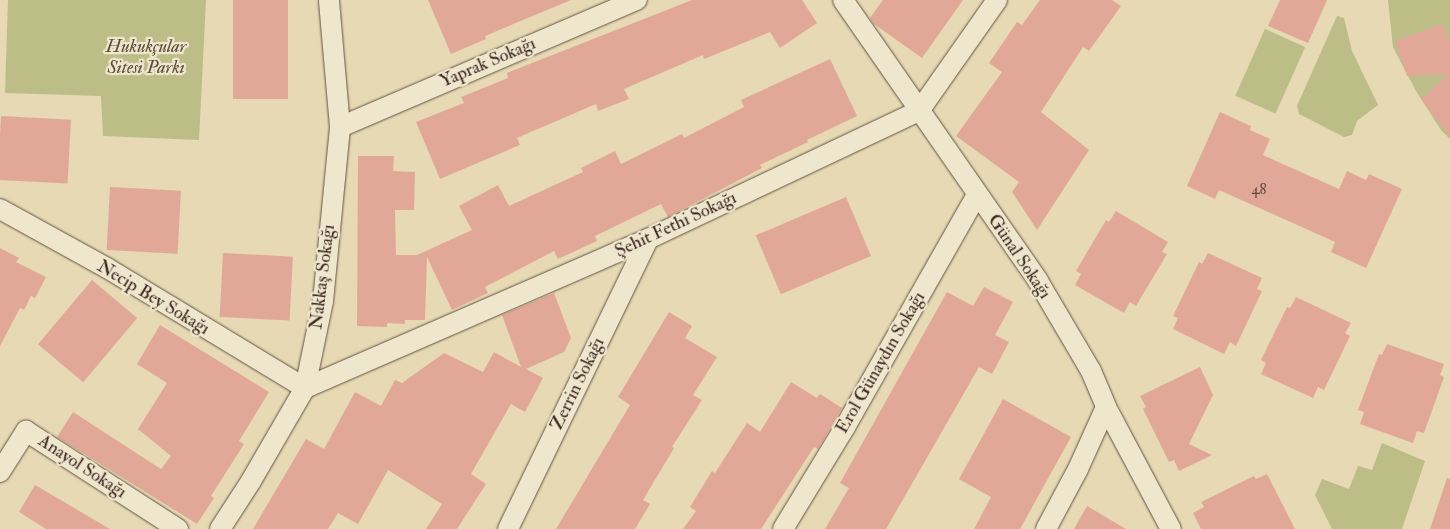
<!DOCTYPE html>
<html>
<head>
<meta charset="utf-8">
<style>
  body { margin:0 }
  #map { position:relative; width:1450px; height:529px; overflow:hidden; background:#e6d9b4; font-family:"IM FELL Double Pica",serif }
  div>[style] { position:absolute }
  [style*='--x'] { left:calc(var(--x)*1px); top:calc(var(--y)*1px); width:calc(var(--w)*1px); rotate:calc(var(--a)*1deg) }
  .green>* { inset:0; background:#bdbd88; transform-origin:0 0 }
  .building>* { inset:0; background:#e2a897; transform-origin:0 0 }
  .roads { filter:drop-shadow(0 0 1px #655243) drop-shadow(0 0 1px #655243) }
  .street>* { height:20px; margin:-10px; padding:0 10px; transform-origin:10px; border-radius:10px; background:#efe6ce }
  span { translate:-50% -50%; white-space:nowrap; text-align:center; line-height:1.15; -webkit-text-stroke:4.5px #efe6ce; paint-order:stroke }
  .number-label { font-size:15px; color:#64463c }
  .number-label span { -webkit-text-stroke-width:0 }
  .park-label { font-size:18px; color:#5b4b38; font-style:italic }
  .street-label { font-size:18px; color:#3a251d }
</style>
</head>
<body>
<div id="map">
  <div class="green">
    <div style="clip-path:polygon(8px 0,206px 0,199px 140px,103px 136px,101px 96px,5px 93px)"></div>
    <div style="clip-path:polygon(1388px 0,1450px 0,1450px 139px,1441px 130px,1416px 91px,1393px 47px)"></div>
    <div style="clip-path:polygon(1337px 16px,1344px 18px,1352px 51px,1378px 105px,1357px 121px,1352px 135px,1344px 137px,1299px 114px,1297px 106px)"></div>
    <div style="left:1265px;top:29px;width:44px;height:73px;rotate:24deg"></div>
    <div style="clip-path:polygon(1382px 443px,1425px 461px,1402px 529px,1332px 529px,1315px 495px,1322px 479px,1349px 489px,1358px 466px,1372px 470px)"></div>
  </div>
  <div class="building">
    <div style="left:233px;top:0;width:55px;height:99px"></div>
    <div style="clip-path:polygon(428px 0,571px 0,485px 36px,486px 39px,451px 54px)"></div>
    <div style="clip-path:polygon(692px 0,802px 0,817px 23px,780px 48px,770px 32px,704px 59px,703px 55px,624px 89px,629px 99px,598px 111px,596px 104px,517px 138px,520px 145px,440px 179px,416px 122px,464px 103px,461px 97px,508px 78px,507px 73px)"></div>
    <div style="clip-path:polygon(883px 0,963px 0,922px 58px,874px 24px,870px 18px)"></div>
    <div style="clip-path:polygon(1040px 0,1112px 0,1121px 6px,1089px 51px,1083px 47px,1041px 112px,1089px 150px,1037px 230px,1012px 192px,1019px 182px,956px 136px,1002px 72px,989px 63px,1017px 22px,1022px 25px)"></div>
    <div style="clip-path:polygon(1280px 0,1327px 0,1308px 43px,1268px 26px)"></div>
    <div style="clip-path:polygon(1442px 24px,1450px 43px,1450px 137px,1421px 99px,1449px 74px,1407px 76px,1395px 41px)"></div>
    <div style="clip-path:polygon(830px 59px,857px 116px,807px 140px,808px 142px,760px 165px,762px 168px,668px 217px,661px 204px,595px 236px,597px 241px,558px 259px,554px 251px,485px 287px,488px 293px,452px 310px,427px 257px,425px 320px,405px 320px,405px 324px,387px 323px,387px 327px,357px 326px,358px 156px,394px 156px,393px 171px,415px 172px,414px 210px,395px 210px,396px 255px,417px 255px,472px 230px,459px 206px,498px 185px,509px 206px,583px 172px,581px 168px,615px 151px,621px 164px,682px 134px,684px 138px,744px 107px,741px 100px)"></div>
    <div style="clip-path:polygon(1220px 112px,1251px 126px,1250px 130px,1270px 139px,1263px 155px,1339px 189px,1347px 171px,1366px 180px,1369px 174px,1402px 189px,1366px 268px,1331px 252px,1335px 242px,1219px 190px,1215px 199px,1187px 186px)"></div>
    <div style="left:1px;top:116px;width:70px;height:64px;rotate:3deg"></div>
    <div style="left:110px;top:187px;width:71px;height:63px;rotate:3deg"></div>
    <div style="left:846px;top:197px;width:64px;height:98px;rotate:67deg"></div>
    <div style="clip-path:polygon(1116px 211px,1168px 242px,1162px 252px,1167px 254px,1136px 306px,1130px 302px,1124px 313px,1075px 285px,1081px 274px,1076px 271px,1106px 220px,1109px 222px)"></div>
    <div style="clip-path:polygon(0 248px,19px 258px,16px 262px,46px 277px,35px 298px,31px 296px,24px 310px,20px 308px,0 346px)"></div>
    <div style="left:223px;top:253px;width:70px;height:64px;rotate:3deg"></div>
    <div style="clip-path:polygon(1208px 253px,1262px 278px,1257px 289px,1262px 291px,1236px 346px,1230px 342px,1224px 354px,1173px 329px,1178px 318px,1173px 316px,1199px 262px,1202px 264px)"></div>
    <div style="left:92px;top:280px;width:59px;height:84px;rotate:40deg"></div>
    <div style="clip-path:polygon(984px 287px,1013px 302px,995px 335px,1009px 342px,992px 374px,979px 367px,886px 529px,825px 529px,849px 488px,840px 483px,947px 292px,973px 306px)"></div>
    <div style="clip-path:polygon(554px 293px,571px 338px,564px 352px,526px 369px,543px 378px,525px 412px,511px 404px,471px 474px,486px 484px,457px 529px,426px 529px,442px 504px,388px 470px,358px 524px,338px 513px,328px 529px,253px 529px,306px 439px,324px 449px,355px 392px,381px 406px,395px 380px,402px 383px,444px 353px,483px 372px,494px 352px,521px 367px,502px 315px)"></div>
    <div style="clip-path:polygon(1296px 297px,1351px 323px,1345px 333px,1350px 336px,1324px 390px,1318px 387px,1313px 398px,1261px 374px,1266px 363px,1261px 360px,1287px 307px,1290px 308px)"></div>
    <div style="clip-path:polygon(669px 312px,692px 326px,685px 338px,717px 357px,693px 395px,702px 400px,672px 447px,674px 448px,643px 500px,650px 504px,635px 529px,556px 529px,630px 405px,618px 397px)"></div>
    <div style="clip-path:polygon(160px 325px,269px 392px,239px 441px,244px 444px,211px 496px,214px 498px,197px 524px,57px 437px,73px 412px,161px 469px,171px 456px,138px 429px,167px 383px,137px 364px)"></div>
    <div style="clip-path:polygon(1387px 344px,1444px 364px,1440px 375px,1444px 377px,1424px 433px,1417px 431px,1413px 443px,1360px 424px,1364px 412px,1358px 410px,1379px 354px,1382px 355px)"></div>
    <div style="clip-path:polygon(1200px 367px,1213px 395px,1189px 444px,1212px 455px,1179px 471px,1174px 460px,1169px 462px,1143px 409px,1146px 407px,1140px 396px)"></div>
    <div style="clip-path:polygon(791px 382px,817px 398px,820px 394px,842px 408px,818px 449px,814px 447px,761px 529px,683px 529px,696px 511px,690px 507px,712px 471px,715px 473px,747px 423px,760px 432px)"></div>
    <div style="clip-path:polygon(1003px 399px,1071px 437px,1020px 529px,974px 529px,991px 497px,959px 479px)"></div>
    <div style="clip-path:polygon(1267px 474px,1295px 529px,1201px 529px,1193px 513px,1204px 507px,1201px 502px,1254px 476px,1256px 479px)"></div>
    <div style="clip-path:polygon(1447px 478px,1450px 479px,1450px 529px,1430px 529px)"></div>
    <div style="clip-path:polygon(35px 485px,110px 529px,46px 529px,19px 512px)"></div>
    <div style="clip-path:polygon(1087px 506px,1126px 529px,1074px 529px)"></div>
  </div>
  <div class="roads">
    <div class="street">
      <div style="--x:843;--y:0;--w:342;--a:55.2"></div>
      <div style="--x:1038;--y:281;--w:104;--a:59.5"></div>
      <div style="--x:1091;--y:371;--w:39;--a:67"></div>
      <div style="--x:1106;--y:407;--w:138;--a:62"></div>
      <div style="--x:340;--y:127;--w:323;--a:-23.2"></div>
      <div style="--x:0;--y:209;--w:122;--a:28.9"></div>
      <div style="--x:107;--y:268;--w:232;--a:31.2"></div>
      <div style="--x:305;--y:388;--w:374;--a:-23.5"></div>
      <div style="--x:648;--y:239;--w:300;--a:-25.3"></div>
      <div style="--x:919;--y:111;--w:136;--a:-54.9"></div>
      <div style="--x:0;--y:472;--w:49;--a:-57.6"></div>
      <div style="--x:26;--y:431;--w:181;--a:32.8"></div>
      <div style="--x:220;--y:529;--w:57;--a:-57.1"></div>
      <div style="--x:251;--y:481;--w:108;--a:-59.9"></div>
      <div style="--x:305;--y:388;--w:89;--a:-78.3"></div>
      <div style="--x:323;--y:301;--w:175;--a:-84.4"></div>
      <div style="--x:340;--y:127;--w:127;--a:-95"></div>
      <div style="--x:508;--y:529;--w:322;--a:-64.2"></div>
      <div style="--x:783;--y:529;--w:119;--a:-58.7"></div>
      <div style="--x:845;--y:427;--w:267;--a:-60.4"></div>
      <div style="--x:1046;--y:529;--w:68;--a:-61.9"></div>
      <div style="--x:1078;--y:469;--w:68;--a:-65.7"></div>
    </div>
  </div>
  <div class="number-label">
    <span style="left:1259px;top:190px">48</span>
  </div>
  <div class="park-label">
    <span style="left:146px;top:58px">Hukukçular<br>Sitesi Parkı</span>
  </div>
  <div class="street-label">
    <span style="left:488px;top:63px;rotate:-23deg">Yaprak Sokağı</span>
    <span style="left:676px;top:225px;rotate:-25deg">Şehit Fethi Sokağı</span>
    <span style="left:1019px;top:257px;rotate:56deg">Günal Sokağı</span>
    <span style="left:323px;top:277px;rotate:-83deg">Nakkaş Sokağı</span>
    <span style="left:153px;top:298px;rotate:31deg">Necip Bey Sokağı</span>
    <span style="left:881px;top:363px;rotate:-60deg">Erol Günaydın Sokağı</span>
    <span style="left:578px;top:384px;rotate:-64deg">Zerrin Sokağı</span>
    <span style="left:82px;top:467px;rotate:33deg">Anayol Sokağı</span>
  </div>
</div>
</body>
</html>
